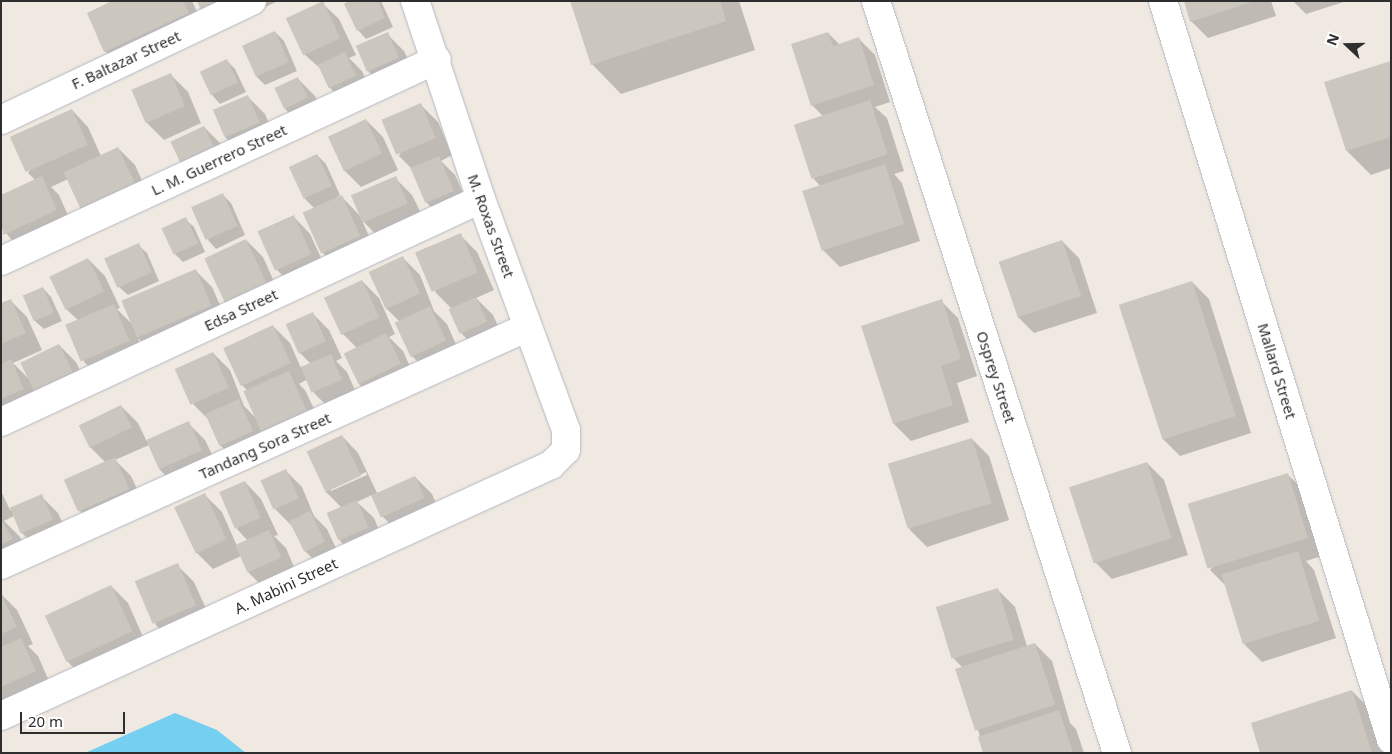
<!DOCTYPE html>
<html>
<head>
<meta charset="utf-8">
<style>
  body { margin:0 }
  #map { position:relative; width:1392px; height:754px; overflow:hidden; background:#efe9e1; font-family:"Noto Sans",sans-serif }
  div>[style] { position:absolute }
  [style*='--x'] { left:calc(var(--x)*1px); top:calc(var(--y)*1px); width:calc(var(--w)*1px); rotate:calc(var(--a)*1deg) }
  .water>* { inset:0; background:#75cff0 }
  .shadow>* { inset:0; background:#0003 }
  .building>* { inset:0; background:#cbc7bf; transform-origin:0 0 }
  .roads { filter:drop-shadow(0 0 1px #b4b7c1) drop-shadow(0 0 1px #b4b7c1) }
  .street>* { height:28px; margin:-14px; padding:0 14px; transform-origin:14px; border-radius:14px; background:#fff }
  span { translate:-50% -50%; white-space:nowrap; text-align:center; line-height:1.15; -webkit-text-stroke:5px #fff; paint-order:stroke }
  .street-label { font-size:15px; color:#2e2e2e }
  .frame { position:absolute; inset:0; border:2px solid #2e2e2e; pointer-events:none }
  .north { position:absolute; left:1322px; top:20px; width:50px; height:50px; -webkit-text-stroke:4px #fff; paint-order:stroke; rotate:291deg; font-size:14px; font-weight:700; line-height:20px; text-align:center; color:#2e2e2e }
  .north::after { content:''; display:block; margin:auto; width:18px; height:22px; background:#2e2e2e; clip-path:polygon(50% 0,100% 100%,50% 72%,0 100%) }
  .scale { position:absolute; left:20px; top:712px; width:105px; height:22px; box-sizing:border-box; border:2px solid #2e2e2e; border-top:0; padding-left:6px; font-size:15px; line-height:18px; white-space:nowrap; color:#2e2e2e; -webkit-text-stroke:4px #fff; paint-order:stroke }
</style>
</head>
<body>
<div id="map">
  <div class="water">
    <div style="clip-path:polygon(175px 713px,217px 730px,246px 753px,85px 753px)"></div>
  </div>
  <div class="shadow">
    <div style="clip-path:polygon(115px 1px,192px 1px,205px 30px,122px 68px,105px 51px)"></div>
    <div style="clip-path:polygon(199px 1px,278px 1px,220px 28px)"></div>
    <div style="clip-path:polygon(352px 1px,381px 1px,393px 27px,366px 39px,358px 30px)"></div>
    <div style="clip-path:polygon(571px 1px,739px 1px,755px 50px,621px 94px,592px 64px)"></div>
    <div style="clip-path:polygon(1185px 1px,1271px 1px,1276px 16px,1208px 38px,1191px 21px)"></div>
    <div style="clip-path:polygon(1293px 1px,1347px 1px,1306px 14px)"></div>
    <div style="clip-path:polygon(322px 3px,339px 19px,356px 55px,349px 58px,362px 71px,372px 93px,346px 104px,329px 87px,322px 70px,304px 54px)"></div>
    <div style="clip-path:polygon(275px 32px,284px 41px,297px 71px,265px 85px,257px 77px,243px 47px)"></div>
    <div style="clip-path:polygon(828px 33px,840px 45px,858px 38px,875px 55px,890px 102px,875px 107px,887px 118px,904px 171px,894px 174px,902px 183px,920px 241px,840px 267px,823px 250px,821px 187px,813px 178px,823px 116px,812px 105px)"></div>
    <div style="clip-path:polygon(387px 34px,404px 51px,415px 75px,385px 88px,368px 71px,358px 47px)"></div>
    <div style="clip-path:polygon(227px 61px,235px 69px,246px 92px,220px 104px,212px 95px)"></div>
    <div style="clip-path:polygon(1391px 63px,1391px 168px,1371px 175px,1347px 151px,1326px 83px)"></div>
    <div style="clip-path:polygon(171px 75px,188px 92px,201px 123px,164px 140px,147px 123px,133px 92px)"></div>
    <div style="clip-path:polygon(298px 79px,315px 96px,324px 116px,302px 126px,285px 109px)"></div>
    <div style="clip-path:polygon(248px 97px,265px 114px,276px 140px,243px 155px,226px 138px,214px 112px)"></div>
    <div style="clip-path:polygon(421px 105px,438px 122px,452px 155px,441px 161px,455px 175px,470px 208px,444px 220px,427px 203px,413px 170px,399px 156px)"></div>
    <div style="clip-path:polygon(72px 110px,88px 127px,101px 156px,118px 148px,135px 165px,153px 205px,68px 179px,51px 187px,59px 195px,73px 227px,21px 251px,1px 227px,1px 197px,36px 181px,28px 173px)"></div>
    <div style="clip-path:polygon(366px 120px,383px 137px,398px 170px,361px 187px,344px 170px)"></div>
    <div style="clip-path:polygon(204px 127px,221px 144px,231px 167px,199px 182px)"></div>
    <div style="clip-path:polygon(317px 155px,326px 164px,340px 195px,327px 204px,342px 197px,362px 218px,395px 178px,412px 195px,425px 221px,382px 241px,362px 220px,376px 253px,340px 270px,323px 253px,315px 209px,305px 199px,291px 168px)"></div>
    <div style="clip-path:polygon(223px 195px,231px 203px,245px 235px,216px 249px,208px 240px)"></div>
    <div style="clip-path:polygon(294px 217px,310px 234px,327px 271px,294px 287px,277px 270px)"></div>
    <div style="clip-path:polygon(185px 219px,194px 227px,205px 252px,183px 262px,174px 253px,163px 229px)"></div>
    <div style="clip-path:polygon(460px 235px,477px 252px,494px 290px,476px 298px,493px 315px,504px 339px,479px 351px,462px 334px,452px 309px,435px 292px)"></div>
    <div style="clip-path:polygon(246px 240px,263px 257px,283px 302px,243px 321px)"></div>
    <div style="clip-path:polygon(1062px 241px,1079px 258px,1097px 313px,1034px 333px,1017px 316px)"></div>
    <div style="clip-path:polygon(138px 245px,147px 253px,159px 281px,128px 295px,119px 287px)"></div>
    <div style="clip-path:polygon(403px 258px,420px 275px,434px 311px,447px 324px,462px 358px,429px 373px,412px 356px,399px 321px,386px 308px)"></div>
    <div style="clip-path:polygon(88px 259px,105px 276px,120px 308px,117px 309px,132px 324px,195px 270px,212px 287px,228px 323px,156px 356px,138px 338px,146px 358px,101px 379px,84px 362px,79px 321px,65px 308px)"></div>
    <div style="clip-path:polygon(362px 281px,379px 298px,395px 334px,389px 337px,403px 351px,417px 382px,376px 401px,359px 384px,357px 348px,342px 333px,326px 298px)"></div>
    <div style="clip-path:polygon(1192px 282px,1209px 299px,1251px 433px,1180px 456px,1163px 439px)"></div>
    <div style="clip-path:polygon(43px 288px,51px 297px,62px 321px,44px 329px,35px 321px)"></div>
    <div style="clip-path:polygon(10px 300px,27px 317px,42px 350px,13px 363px,29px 379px,59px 345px,76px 362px,89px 390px,51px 408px,34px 390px,41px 406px,13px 418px,1px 406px,1px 305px)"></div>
    <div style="clip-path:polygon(941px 301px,958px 318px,977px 376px,957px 383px,969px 422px,911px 441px,894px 424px,863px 327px)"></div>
    <div style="clip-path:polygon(312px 313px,329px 330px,342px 358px,336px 361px,347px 372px,358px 397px,331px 410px,314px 393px,308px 379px,299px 384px,305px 390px,323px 428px,280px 448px,260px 428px,269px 448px,238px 463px,221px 446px,210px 421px,193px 404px,213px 353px,230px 370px,244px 406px,258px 420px,248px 391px,242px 385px,273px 326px,290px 343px,301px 368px,311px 364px,300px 353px,288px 325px)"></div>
    <div style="clip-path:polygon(121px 406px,138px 423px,147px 442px,188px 423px,205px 440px,218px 467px,177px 487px,160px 470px,149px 445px,115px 460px,131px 476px,145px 506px,97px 528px,80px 511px,106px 463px,90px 447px)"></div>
    <div style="clip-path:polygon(evenodd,342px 436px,358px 453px,378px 495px,415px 477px,432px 494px,441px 515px,400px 534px,383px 517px,372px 495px,357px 502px,374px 518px,385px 545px,357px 558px,340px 541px,342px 508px,326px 492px,342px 436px,366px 472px,367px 475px,331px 491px,331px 488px,366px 472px)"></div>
    <div style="clip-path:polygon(972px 439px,989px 456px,1009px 520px,927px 547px,910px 530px,890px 466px)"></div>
    <div style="clip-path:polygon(1147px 463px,1164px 480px,1188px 555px,1112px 579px,1095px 562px)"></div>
    <div style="clip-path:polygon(286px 471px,302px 487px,314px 516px,327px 529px,341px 559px,322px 568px,305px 551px,292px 526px,275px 509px)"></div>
    <div style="clip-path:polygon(1287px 474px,1304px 491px,1325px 555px,1306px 561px,1314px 570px,1336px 638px,1262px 662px,1245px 645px,1226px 586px,1210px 570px)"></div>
    <div style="clip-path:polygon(245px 482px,261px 499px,278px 535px,274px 536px,286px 548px,297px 574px,265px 589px,248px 572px,241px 556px,213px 569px,196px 552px,205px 495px,222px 512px,237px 546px,248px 541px,237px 529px)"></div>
    <div style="clip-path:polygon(1px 491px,10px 510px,41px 496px,58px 513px,69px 537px,39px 550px,22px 533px,14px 516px,4px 521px,20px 537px,29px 556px,1px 569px)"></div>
    <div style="clip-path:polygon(177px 565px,194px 582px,212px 622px,172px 641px,155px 624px)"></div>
    <div style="clip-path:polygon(111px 586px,128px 603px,148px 648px,84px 678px,67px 661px)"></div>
    <div style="clip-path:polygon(998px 590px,1015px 607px,1027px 646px,1035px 644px,1052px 661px,1070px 723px,1076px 729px,1084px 753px,984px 753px,962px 667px,954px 659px)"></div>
    <div style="clip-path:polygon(1px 594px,17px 610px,33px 644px,28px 646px,38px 656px,52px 688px,1px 702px)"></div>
    <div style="clip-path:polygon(1352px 691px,1369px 708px,1383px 753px,1262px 753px)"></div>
  </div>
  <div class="building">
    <div style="clip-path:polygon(112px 1px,183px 1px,189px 13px,104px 52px,87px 13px)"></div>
    <div style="clip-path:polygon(197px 1px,225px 1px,202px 12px)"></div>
    <div style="left:323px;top:1px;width:41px;height:41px;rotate:65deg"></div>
    <div style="clip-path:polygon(349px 1px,378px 1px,385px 18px,357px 31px,344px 4px)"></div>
    <div style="clip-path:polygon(570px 1px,720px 1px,726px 21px,591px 65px)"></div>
    <div style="clip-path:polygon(1184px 1px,1252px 1px,1252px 2px,1190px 22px)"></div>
    <div style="left:275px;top:31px;width:34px;height:36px;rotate:66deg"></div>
    <div style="left:388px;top:32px;width:28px;height:35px;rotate:67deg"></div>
    <div style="clip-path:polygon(828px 32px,833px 46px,859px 37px,874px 85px,811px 106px,791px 44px)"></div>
    <div style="left:345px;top:52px;width:26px;height:30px;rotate:65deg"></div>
    <div style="left:227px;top:59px;width:26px;height:30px;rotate:65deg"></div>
    <div style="clip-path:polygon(1391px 61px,1391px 137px,1346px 151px,1324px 82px)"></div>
    <div style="left:171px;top:73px;width:36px;height:43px;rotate:67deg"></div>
    <div style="left:298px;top:77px;width:23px;height:26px;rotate:65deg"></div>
    <div style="left:248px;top:95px;width:30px;height:38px;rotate:67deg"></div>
    <div style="left:870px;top:100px;width:57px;height:80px;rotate:72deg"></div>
    <div style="left:421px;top:103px;width:38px;height:43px;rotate:67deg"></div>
    <div style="left:72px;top:109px;width:39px;height:68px;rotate:66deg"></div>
    <div style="left:366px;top:119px;width:38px;height:42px;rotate:65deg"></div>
    <div style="left:204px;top:126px;width:26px;height:37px;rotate:65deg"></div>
    <div style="left:118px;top:147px;width:45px;height:60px;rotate:65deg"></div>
    <div style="left:317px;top:154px;width:35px;height:31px;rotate:65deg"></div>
    <div style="left:439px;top:156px;width:38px;height:31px;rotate:67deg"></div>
    <div style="left:885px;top:164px;width:63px;height:87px;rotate:72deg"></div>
    <div style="clip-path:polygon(42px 176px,57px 210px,3px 235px,1px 195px)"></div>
    <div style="left:396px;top:176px;width:30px;height:49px;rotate:67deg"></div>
    <div style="left:223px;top:193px;width:36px;height:35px;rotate:66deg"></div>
    <div style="left:342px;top:195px;width:45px;height:43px;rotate:66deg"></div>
    <div style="left:294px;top:215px;width:43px;height:40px;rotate:66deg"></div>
    <div style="left:186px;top:217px;width:29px;height:27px;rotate:65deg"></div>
    <div style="left:461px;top:233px;width:43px;height:50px;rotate:67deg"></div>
    <div style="left:246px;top:239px;width:51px;height:46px;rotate:65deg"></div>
    <div style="left:1062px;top:240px;width:59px;height:67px;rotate:71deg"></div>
    <div style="left:139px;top:243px;width:32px;height:38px;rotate:66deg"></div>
    <div style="left:403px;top:256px;width:41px;height:38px;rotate:65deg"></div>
    <div style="left:88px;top:258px;width:37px;height:43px;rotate:64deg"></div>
    <div style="left:196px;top:269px;width:40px;height:81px;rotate:67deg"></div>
    <div style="left:362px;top:280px;width:41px;height:42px;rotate:65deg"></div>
    <div style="left:1192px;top:281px;width:142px;height:77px;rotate:72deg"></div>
    <div style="left:43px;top:287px;width:28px;height:22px;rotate:67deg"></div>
    <div style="left:476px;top:297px;width:27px;height:30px;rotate:66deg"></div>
    <div style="clip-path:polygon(11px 299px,26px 333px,1px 344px,1px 303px)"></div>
    <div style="clip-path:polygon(942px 299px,961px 359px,941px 366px,953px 405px,893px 424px,861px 326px)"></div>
    <div style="left:114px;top:304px;width:40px;height:53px;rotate:67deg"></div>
    <div style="left:430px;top:306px;width:38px;height:39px;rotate:65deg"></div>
    <div style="left:313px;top:312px;width:32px;height:30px;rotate:66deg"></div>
    <div style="left:273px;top:325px;width:42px;height:55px;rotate:65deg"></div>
    <div style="left:386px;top:333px;width:34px;height:47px;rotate:64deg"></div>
    <div style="left:59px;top:344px;width:32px;height:43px;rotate:64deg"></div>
    <div style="left:213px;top:352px;width:39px;height:42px;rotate:66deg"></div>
    <div style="left:331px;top:354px;width:28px;height:33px;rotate:67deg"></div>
    <div style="clip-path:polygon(11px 359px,24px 389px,1px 399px,1px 364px)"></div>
    <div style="left:289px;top:371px;width:44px;height:50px;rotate:66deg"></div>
    <div style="left:239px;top:399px;width:35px;height:37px;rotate:66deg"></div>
    <div style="left:121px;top:405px;width:25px;height:47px;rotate:64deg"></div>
    <div style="left:189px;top:421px;width:32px;height:47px;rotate:66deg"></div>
    <div style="left:342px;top:435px;width:45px;height:39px;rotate:65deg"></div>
    <div style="left:972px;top:438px;width:68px;height:88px;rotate:73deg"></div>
    <div style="left:115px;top:457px;width:35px;height:56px;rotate:66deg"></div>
    <div style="left:1147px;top:462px;width:80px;height:82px;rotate:72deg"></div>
    <div style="left:286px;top:469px;width:32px;height:28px;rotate:66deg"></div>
    <div style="left:1288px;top:473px;width:68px;height:105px;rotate:73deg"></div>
    <div style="left:415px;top:476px;width:24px;height:48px;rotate:66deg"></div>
    <div style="left:245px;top:481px;width:40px;height:28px;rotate:67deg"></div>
    <div style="left:205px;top:493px;width:51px;height:34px;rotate:65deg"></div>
    <div style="left:42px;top:494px;width:28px;height:35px;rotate:67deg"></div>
    <div style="left:357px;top:500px;width:30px;height:33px;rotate:67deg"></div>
    <div style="left:310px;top:511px;width:34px;height:23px;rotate:64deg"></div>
    <div style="clip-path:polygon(1px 519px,13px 539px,1px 544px)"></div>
    <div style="left:269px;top:530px;width:30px;height:37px;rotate:66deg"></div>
    <div style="left:1298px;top:551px;width:73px;height:80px;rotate:73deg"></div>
    <div style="left:178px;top:563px;width:46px;height:47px;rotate:67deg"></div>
    <div style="left:111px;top:585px;width:51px;height:73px;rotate:65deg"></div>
    <div style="left:998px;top:588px;width:54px;height:65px;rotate:73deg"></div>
    <div style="clip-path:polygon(1px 594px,17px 627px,1px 634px)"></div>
    <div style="clip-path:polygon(21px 638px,36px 671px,1px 687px,1px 647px)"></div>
    <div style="left:1035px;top:643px;width:65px;height:84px;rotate:72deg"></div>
    <div style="clip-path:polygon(1352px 690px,1372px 753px,1260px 753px,1251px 723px)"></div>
    <div style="clip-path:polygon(1059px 710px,1073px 753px,983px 753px,978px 737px)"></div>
  </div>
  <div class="roads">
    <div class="street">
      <div style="--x:876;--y:1;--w:790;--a:72.23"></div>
      <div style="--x:1163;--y:1;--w:773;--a:72.85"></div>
      <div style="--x:1;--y:120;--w:278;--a:-25.4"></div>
      <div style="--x:1;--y:261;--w:480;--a:-24.8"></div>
      <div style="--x:1;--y:422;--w:529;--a:-24.92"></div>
      <div style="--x:1;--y:565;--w:578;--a:-24.3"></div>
      <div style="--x:1;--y:716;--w:605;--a:-24.53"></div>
      <div style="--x:551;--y:465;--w:21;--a:-45"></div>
      <div style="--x:566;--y:450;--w:20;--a:-90"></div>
      <div style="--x:566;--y:430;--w:246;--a:-110.2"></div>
      <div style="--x:481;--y:199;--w:209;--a:-108.4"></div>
    </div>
  </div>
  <div class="street-label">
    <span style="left:126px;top:60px;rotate:-25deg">F. Baltazar Street</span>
    <span style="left:219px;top:160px;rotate:-25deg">L. M. Guerrero Street</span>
    <span style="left:491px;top:226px;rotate:70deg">M. Roxas Street</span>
    <span style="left:241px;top:310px;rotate:-25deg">Edsa Street</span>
    <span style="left:1277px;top:371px;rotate:73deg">Mallard Street</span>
    <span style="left:996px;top:377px;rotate:72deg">Osprey Street</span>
    <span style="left:265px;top:446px;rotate:-24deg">Tandang Sora Street</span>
    <span style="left:286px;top:586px;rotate:-25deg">A. Mabini Street</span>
  </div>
  <div class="frame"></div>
  <div class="north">N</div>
  <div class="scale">20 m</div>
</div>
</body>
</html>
